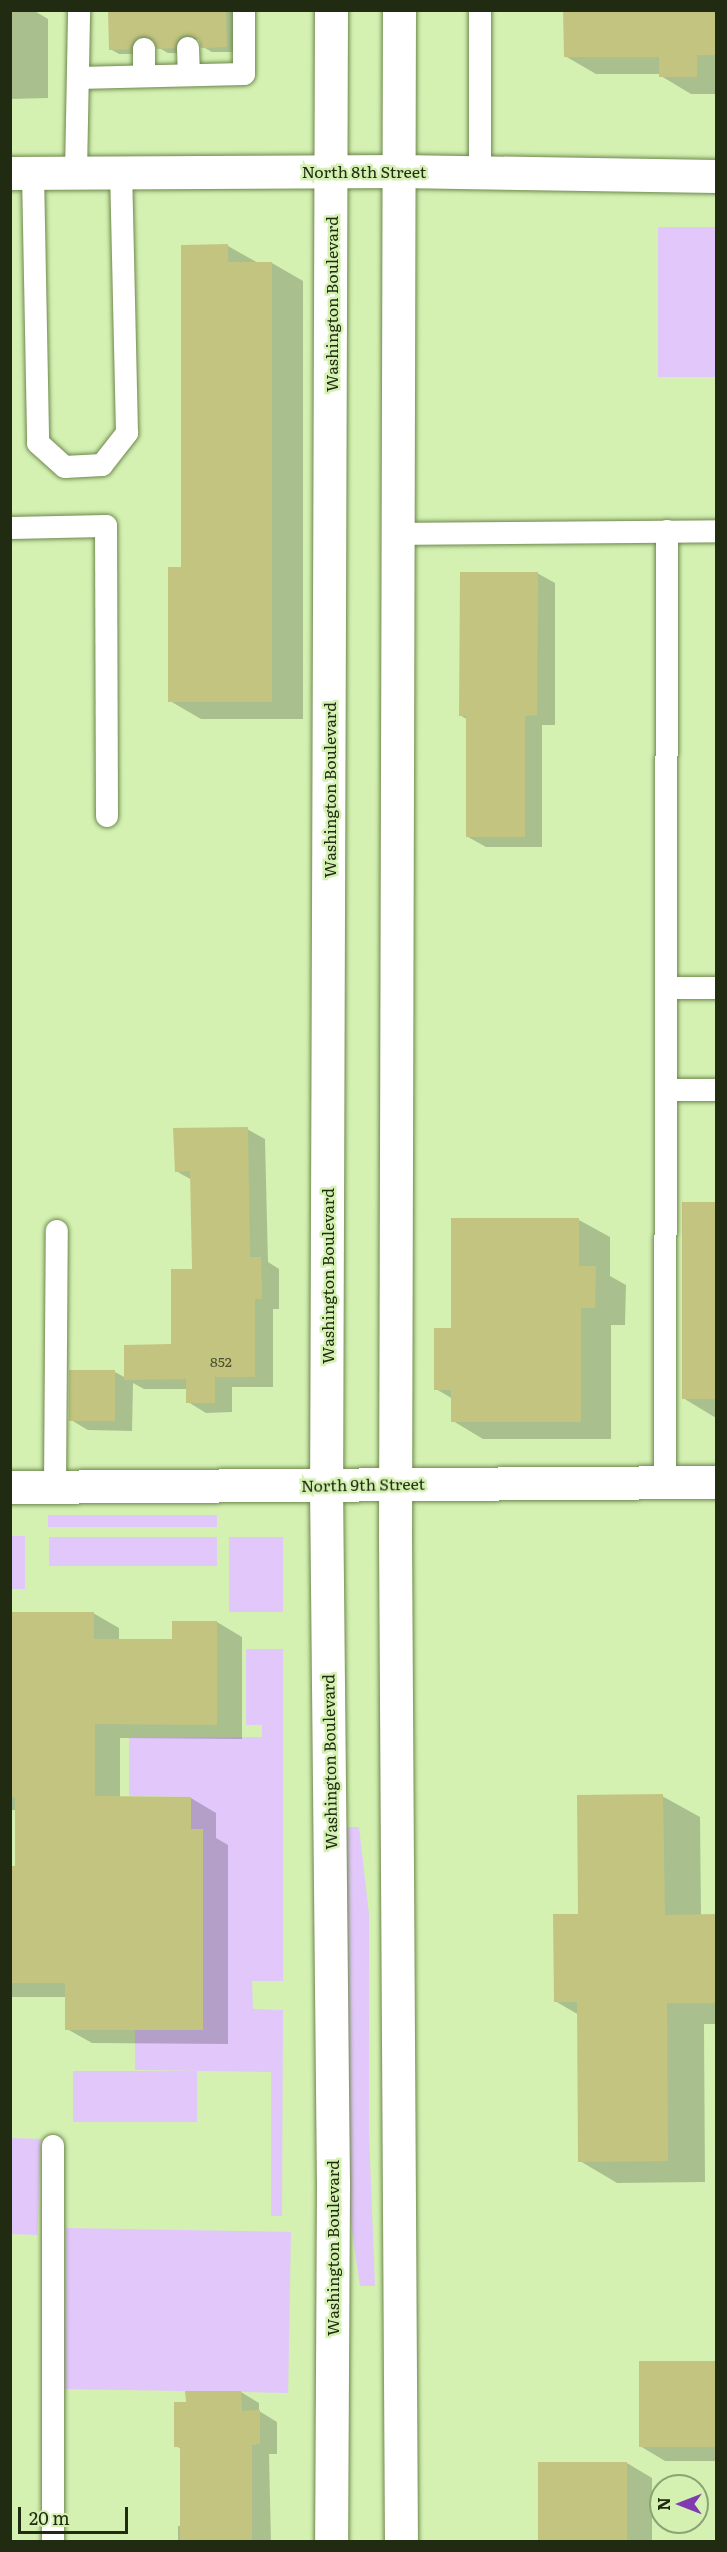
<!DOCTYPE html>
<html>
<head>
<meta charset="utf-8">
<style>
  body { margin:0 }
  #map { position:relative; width:727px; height:2552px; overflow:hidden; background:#d4f1b2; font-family:Literata,serif }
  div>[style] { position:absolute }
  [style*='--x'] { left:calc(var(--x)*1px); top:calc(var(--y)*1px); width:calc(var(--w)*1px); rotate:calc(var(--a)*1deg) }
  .green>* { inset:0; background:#e2c7fb; transform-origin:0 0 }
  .shadow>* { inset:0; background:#0003 }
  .building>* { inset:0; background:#c4c481; transform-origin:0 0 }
  .roads { filter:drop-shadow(0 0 2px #6e884d) drop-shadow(0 0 2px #6e884d) }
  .lane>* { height:22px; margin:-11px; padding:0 11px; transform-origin:11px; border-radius:11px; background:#fff }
  .street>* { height:33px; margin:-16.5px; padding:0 16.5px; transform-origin:16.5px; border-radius:16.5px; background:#fff }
  .primary>* { height:33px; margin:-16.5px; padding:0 16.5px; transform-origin:16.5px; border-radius:16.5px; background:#fff }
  span { translate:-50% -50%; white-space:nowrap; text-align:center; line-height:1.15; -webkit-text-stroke:5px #d4f1b2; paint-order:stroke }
  .number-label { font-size:14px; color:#49512e }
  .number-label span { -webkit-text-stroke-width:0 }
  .street-label { font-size:16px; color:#202b12 }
  .frame { position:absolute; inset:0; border:12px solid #202b12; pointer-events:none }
  .north { position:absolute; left:649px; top:2474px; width:60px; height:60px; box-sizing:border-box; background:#d4f1b2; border:2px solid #8ca272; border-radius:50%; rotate:270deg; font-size:16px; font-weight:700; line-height:24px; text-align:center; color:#202b12 }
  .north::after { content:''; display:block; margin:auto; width:21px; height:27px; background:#7f3baf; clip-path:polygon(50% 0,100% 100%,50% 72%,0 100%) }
  .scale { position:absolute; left:18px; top:2507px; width:110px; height:27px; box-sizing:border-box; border:3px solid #202b12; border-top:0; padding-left:8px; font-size:18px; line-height:21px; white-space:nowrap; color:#202b12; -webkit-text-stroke:4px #d4f1b2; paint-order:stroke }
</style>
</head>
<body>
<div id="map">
  <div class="green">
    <div style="left:658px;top:227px;width:58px;height:150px"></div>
    <div style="left:48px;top:1515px;width:169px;height:12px"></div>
    <div style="left:11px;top:1536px;width:14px;height:53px"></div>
    <div style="left:49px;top:1537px;width:168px;height:29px"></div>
    <div style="left:229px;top:1537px;width:54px;height:75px"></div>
    <div style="clip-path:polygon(246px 1649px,283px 1649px,283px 1981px,252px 1981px,253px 2009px,283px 2010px,282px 2216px,271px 2216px,271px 2072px,135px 2070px,135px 2030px,203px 1829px,191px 1829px,191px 1797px,129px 1796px,129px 1738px,262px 1737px,262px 1725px,246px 1725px)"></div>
    <div style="clip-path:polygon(343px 1827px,359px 1827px,369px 1914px,369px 2134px,375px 2286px,360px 2286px,347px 2197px)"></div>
    <div style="left:73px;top:2071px;width:124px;height:51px"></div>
    <div style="left:11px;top:2138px;width:30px;height:96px;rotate:2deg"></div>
    <div style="left:66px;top:2228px;width:225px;height:161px;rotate:1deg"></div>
  </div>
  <div class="shadow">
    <div style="clip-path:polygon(10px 10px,33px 10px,48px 19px,48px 98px,10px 99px)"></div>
    <div style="clip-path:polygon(110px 10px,235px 10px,236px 52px,212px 52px,203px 47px,198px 39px,189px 42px,184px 53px,168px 53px,159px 48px,154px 39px,141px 47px,139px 54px,119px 54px,110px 49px)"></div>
    <div style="clip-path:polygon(716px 10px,716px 94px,691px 94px,661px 76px,661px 74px,596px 74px,565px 56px)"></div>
    <div style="clip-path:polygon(228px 246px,258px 263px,272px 263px,303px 281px,303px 719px,201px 719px,170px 701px,183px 569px)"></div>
    <div style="clip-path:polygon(537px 573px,555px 583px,555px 725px,542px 725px,542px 847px,486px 847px,468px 837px,468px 720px,460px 715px)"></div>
    <div style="clip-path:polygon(247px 1129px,265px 1139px,268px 1262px,279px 1269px,279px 1309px,273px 1309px,273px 1387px,232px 1387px,232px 1412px,206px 1413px,188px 1402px,188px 1389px,144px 1389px,133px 1383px,132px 1431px,88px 1430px,71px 1420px,115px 1372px,126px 1378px,173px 1346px,194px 1270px,192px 1180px,176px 1171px)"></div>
    <div style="clip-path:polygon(716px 1200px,716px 1418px,683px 1398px)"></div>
    <div style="clip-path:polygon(579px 1220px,610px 1237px,610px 1276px,626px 1285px,625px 1325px,611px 1325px,611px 1439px,483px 1439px,453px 1421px,453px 1399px,436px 1389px)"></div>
    <div style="clip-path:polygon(10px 1613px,93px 1613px,119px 1628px,119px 1641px,173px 1641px,217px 1622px,242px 1637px,242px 1739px,120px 1738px,120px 1798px,191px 1798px,216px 1813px,216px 1838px,228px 1845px,228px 2044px,92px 2043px,67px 2029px,67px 1997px,10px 1997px,10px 1867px,17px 1867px,17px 1810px,10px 1810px)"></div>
    <div style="clip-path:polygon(662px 1796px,700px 1817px,701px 1916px,716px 1916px,716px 2024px,704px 2024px,705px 2182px,617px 2183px,580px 2161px,579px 2015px,555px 2001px,580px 1915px)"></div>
    <div style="clip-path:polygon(716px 2362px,716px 2461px,665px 2461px,640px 2446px)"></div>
    <div style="clip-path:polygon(241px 2392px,259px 2403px,259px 2411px,277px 2422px,277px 2454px,269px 2454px,271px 2542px,178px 2542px,178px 2526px,181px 2526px,181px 2449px,176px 2446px,187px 2403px)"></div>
    <div style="clip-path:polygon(540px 2463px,627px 2463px,652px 2478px,652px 2542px,540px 2542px)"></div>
  </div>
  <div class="building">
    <div style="clip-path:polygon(108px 10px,226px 10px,227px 47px,201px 48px,199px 40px,188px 35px,180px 37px,175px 48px,157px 49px,151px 38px,143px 36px,133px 42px,130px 49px,109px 50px)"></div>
    <div style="clip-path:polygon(563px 10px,717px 10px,717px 55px,697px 55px,697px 77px,659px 77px,659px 57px,564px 57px)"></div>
    <div style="clip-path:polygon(228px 244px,228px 262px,272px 262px,272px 702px,168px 702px,168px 567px,181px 567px,181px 245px)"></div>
    <div style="clip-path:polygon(460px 572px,538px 572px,537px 715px,525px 716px,525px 837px,466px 837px,466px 716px,459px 716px)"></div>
    <div style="clip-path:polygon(248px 1127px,250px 1257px,261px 1257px,262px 1299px,255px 1299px,255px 1377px,215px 1377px,215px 1403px,186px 1403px,186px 1379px,124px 1380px,124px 1345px,171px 1344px,171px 1269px,192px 1269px,190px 1171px,175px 1172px,173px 1128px)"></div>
    <div style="left:682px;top:1202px;width:35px;height:197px"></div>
    <div style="clip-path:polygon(451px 1218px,579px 1218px,579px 1266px,596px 1266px,595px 1308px,581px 1308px,581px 1422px,451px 1422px,451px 1390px,434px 1390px,434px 1328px,451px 1328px)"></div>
    <div style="left:69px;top:1370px;width:46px;height:51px"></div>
    <div style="clip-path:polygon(10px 1612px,94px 1612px,94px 1639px,172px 1639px,172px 1621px,217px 1621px,217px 1725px,95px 1724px,95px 1796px,191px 1797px,191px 1829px,203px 1829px,203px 2030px,65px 2030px,65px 1983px,10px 1983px,10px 1866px,15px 1866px,15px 1797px,10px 1797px)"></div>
    <div style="clip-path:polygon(663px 1794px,665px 1915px,717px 1914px,717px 2003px,667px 2003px,668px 2161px,578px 2162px,577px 2002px,554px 2002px,553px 1914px,578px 1914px,577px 1795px)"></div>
    <div style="left:639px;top:2361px;width:78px;height:86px"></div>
    <div style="clip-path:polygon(185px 2391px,241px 2391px,242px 2411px,260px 2410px,260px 2444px,252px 2445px,252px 2541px,180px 2541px,180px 2447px,174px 2447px,174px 2402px,186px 2402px)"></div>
    <div style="left:538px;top:2462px;width:89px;height:79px"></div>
  </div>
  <div class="roads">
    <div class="lane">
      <div style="--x:480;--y:10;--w:162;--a:90"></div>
      <div style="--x:188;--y:48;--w:27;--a:88"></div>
      <div style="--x:144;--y:49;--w:27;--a:90"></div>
      <div style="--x:78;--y:78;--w:166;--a:-1.4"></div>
      <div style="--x:244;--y:74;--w:64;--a:-90"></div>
      <div style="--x:33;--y:173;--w:270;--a:88.9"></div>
      <div style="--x:38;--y:443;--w:36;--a:42"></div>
      <div style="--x:65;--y:467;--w:37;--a:-3"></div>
      <div style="--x:102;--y:465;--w:41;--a:-52"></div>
      <div style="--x:127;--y:433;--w:260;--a:-91.3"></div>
      <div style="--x:76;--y:173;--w:163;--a:-88.9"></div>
      <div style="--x:10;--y:528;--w:96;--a:-1.2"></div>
      <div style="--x:106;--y:526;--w:290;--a:89.8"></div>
      <div style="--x:398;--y:534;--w:318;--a:-0.5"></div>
      <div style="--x:666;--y:988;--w:50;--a:0"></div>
      <div style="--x:666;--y:1090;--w:50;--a:0"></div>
      <div style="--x:665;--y:1482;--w:951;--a:-89.88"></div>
      <div style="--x:55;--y:1487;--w:256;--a:-89.6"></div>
      <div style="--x:53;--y:2146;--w:396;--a:90"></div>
    </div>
    <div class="street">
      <div style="--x:10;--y:173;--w:389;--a:-0.3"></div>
      <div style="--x:399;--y:171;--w:317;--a:0.9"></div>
      <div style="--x:10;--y:1487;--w:706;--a:-0.41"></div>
    </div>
    <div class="primary">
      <div style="--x:331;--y:10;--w:1474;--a:90.19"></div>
      <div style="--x:326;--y:1484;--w:698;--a:89.43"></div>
      <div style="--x:333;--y:2182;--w:360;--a:90.3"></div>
      <div style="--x:399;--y:10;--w:1524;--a:90.15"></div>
      <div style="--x:395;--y:1534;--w:1008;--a:89.66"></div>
    </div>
  </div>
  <div class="number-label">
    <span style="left:221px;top:1361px">852</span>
  </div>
  <div class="street-label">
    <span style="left:364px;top:171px">North 8th Street</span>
    <span style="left:331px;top:304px;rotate:-90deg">Washington Boulevard</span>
    <span style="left:329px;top:790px;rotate:-90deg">Washington Boulevard</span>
    <span style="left:327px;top:1276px;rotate:-90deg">Washington Boulevard</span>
    <span style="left:363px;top:1484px;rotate:-1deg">North 9th Street</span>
    <span style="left:329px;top:1762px;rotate:-91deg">Washington Boulevard</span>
    <span style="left:332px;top:2248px;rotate:-90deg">Washington Boulevard</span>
  </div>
  <div class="frame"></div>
  <div class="north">N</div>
  <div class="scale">20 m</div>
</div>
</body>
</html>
